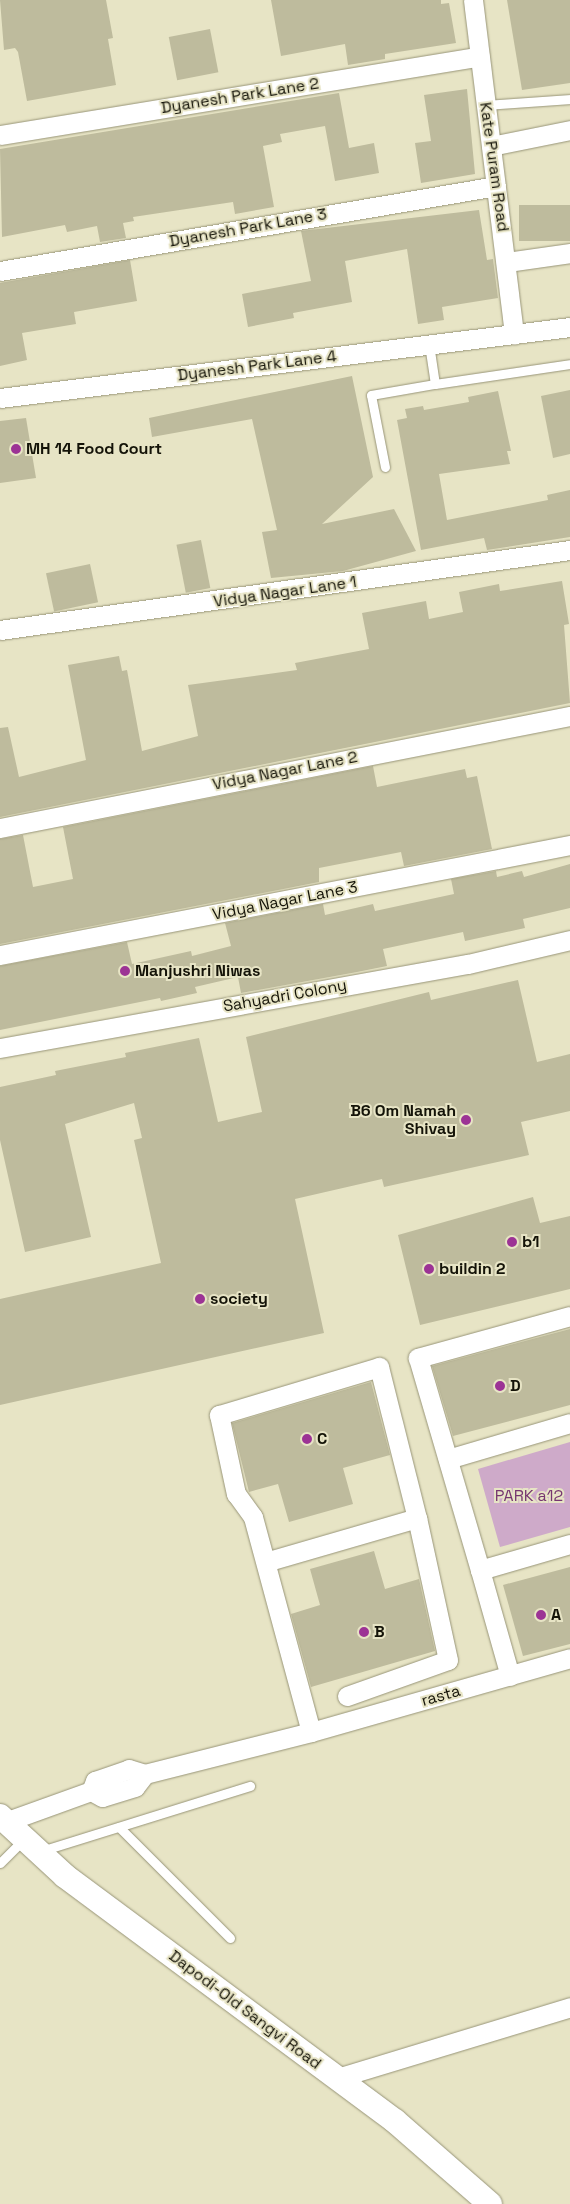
<!DOCTYPE html>
<html>
<head>
<meta charset="utf-8">
<style>
  body { margin:0 }
  #map { position:relative; width:570px; height:2204px; overflow:hidden; background:#e7e4c5; font-family:"Space Grotesk",sans-serif }
  div>[style] { position:absolute }
  [style*='--x'] { left:calc(var(--x)*1px); top:calc(var(--y)*1px); width:calc(var(--w)*1px); rotate:calc(var(--a)*1deg) }
  .green>* { inset:0; background:#ceaac9 }
  .building>* { inset:0; background:#bebb9d; transform-origin:0 0 }
  .roads { filter:drop-shadow(0 0 1px #989578) drop-shadow(0 0 1px #989578) }
  .service>* { height:9px; margin:-4.5px; padding:0 4.5px; transform-origin:4.5px; border-radius:4.5px; background:#fff }
  .minor>* { height:19px; margin:-9.5px; padding:0 9.5px; transform-origin:9.5px; border-radius:9.5px; background:#fff }
  .tertiary>* { height:24px; margin:-12px; padding:0 12px; transform-origin:12px; border-radius:12px; background:#fff }
  .dots>* { width:14px; height:14px; translate:-50% -50%; box-sizing:border-box; border:2px solid #e7e4c5; border-radius:50% }
  span { translate:-50% -50%; white-space:nowrap; text-align:center; line-height:1.15; -webkit-text-stroke:4px #e7e4c5; paint-order:stroke }
  .street-label { font-size:16px; color:#141308 }
  .poi-label { font-size:16px; color:#141308; font-weight:700 }
  .left { translate:0 -50%; text-align:left }
  .right { translate:-100% -50%; text-align:right }
  .park-label { font-size:16px; color:#763670 }
</style>
</head>
<body>
<div id="map">
  <div class="green">
    <div style="clip-path:polygon(570px 1442px,570px 1527px,500px 1547px,478px 1469px)"></div>
  </div>
  <div class="building">
    <div style="clip-path:polygon(0 0,106px 0,113px 38px,108px 39px,116px 85px,27px 101px,18px 52px,15px 48px,4px 50px)"></div>
    <div style="clip-path:polygon(271px 0,441px 0,441px 4px,449px 3px,456px 43px,385px 54px,385px 59px,348px 65px,345px 44px,281px 56px)"></div>
    <div style="clip-path:polygon(507px 0,570px 0,570px 83px,522px 90px)"></div>
    <div style="left:210px;top:29px;width:44px;height:42px;rotate:79deg"></div>
    <div style="clip-path:polygon(467px 89px,475px 174px,421px 183px,415px 143px,431px 141px,424px 95px)"></div>
    <div style="clip-path:polygon(339px 93px,349px 148px,374px 143px,379px 173px,335px 181px,325px 126px,280px 134px,282px 142px,263px 146px,274px 207px,235px 214px,233px 202px,133px 217px,134px 221px,123px 223px,126px 238px,100px 242px,97px 226px,67px 232px,65px 225px,2px 237px,0 149px)"></div>
    <div style="left:570px;top:205px;width:36px;height:51px;rotate:90deg"></div>
    <div style="clip-path:polygon(479px 210px,487px 260px,493px 259px,498px 298px,442px 307px,444px 320px,418px 324px,407px 249px,345px 261px,352px 302px,293px 313px,294px 318px,248px 327px,242px 294px,311px 281px,301px 231px)"></div>
    <div style="clip-path:polygon(130px 260px,137px 301px,74px 312px,76px 324px,22px 333px,27px 360px,0 366px,0 283px)"></div>
    <div style="clip-path:polygon(352px 376px,373px 477px,322px 524px,394px 509px,416px 551px,343px 571px,271px 578px,262px 532px,277px 530px,252px 419px,152px 437px,149px 418px)"></div>
    <div style="clip-path:polygon(570px 390px,570px 454px,553px 458px,541px 396px)"></div>
    <div style="clip-path:polygon(498px 391px,511px 451px,507px 451px,510px 464px,439px 474px,447px 520px,548px 500px,547px 495px,570px 490px,570px 537px,487px 550px,484px 538px,421px 550px,397px 420px,407px 418px,405px 409px,423px 406px,424px 410px,469px 402px,468px 397px)"></div>
    <div style="clip-path:polygon(26px 418px,36px 478px,0 483px,0 421px)"></div>
    <div style="left:201px;top:540px;width:49px;height:25px;rotate:79deg"></div>
    <div style="left:90px;top:564px;width:39px;height:45px;rotate:78deg"></div>
    <div style="clip-path:polygon(562px 581px,569px 624px,564px 625px,570px 703px,0 817px,0 728px,8px 727px,19px 777px,86px 760px,68px 665px,119px 656px,122px 671px,127px 670px,142px 751px,198px 736px,188px 685px,297px 670px,295px 663px,369px 649px,362px 613px,426px 601px,429px 619px,463px 612px,459px 592px,499px 584px,500px 591px)"></div>
    <div style="clip-path:polygon(373px 766px,377px 787px,465px 769px,467px 778px,477px 776px,492px 849px,404px 866px,401px 852px,319px 868px,319px 882px,0 944px,0 839px,23px 835px,33px 887px,73px 879px,63px 827px)"></div>
    <div style="clip-path:polygon(570px 864px,570px 908px,523px 919px,525px 928px,465px 941px,463px 932px,383px 949px,387px 966px,357px 972px,241px 993px,238px 977px,195px 987px,197px 993px,161px 1001px,160px 998px,0 1030px,0 966px,127px 942px,132px 964px,191px 951px,192px 956px,231px 946px,225px 923px,323px 904px,325px 915px,373px 904px,375px 911px,454px 894px,451px 879px,496px 871px,497px 877px,522px 871px,524px 877px)"></div>
    <div style="clip-path:polygon(518px 980px,537px 1062px,570px 1054px,570px 1111px,521px 1122px,529px 1155px,384px 1187px,382px 1179px,295px 1199px,324px 1333px,0 1405px,0 1299px,161px 1263px,134px 1140px,142px 1138px,134px 1103px,65px 1124px,91px 1237px,25px 1252px,0 1140px,0 1087px,56px 1075px,55px 1071px,126px 1057px,125px 1053px,199px 1038px,218px 1122px,262px 1112px,246px 1037px,429px 992px,431px 1000px)"></div>
    <div style="clip-path:polygon(533px 1197px,540px 1223px,570px 1216px,570px 1289px,420px 1325px,398px 1235px)"></div>
    <div style="clip-path:polygon(570px 1329px,570px 1405px,453px 1436px,432px 1366px)"></div>
    <div style="clip-path:polygon(371px 1382px,390px 1455px,343px 1468px,353px 1504px,289px 1522px,278px 1484px,249px 1492px,232px 1423px)"></div>
    <div style="clip-path:polygon(374px 1551px,385px 1589px,419px 1579px,435px 1651px,311px 1687px,291px 1614px,320px 1605px,310px 1569px)"></div>
    <div style="clip-path:polygon(570px 1567px,570px 1644px,523px 1656px,503px 1585px)"></div>
  </div>
  <div class="roads">
    <div class="service">
      <div style="--x:486;--y:105;--w:84;--a:-4.1"></div>
      <div style="--x:429;--y:344;--w:40;--a:81.5"></div>
      <div style="--x:435;--y:384;--w:136;--a:-8.4"></div>
      <div style="--x:385;--y:467;--w:73;--a:-101"></div>
      <div style="--x:371;--y:395;--w:65;--a:-9.8"></div>
      <div style="--x:119;--y:1827;--w:157;--a:45"></div>
      <div style="--x:41;--y:1851;--w:219;--a:-17.3"></div>
      <div style="--x:0;--y:1863;--w:34;--a:-45"></div>
    </div>
    <div class="minor">
      <div style="--x:473;--y:0;--w:337;--a:83"></div>
      <div style="--x:0;--y:135;--w:486;--a:-9.3"></div>
      <div style="--x:491;--y:146;--w:81;--a:-11.4"></div>
      <div style="--x:507;--y:262;--w:64;--a:-8.1"></div>
      <div style="--x:0;--y:271;--w:503;--a:-9.72"></div>
      <div style="--x:0;--y:398;--w:574;--a:-7.1"></div>
      <div style="--x:0;--y:630;--w:576;--a:-7.99"></div>
      <div style="--x:0;--y:828;--w:581;--a:-11.12"></div>
      <div style="--x:0;--y:955;--w:581;--a:-10.92"></div>
      <div style="--x:0;--y:1048;--w:475;--a:-10.2"></div>
      <div style="--x:468;--y:964;--w:105;--a:-13.2"></div>
      <div style="--x:570;--y:1316;--w:158;--a:164.6"></div>
      <div style="--x:418;--y:1358;--w:221;--a:73.7"></div>
      <div style="--x:480;--y:1570;--w:94;--a:-16.1"></div>
      <div style="--x:448;--y:1459;--w:127;--a:-16.4"></div>
      <div style="--x:480;--y:1570;--w:110;--a:74.2"></div>
      <div style="--x:347;--y:1696;--w:107;--a:-19.6"></div>
      <div style="--x:448;--y:1660;--w:145;--a:-102.3"></div>
      <div style="--x:311;--y:1732;--w:269;--a:-15.9"></div>
      <div style="--x:129;--y:1769;--w:17;--a:17"></div>
      <div style="--x:145;--y:1774;--w:16;--a:128"></div>
      <div style="--x:135;--y:1787;--w:34;--a:163"></div>
      <div style="--x:102;--y:1797;--w:13;--a:-151"></div>
      <div style="--x:91;--y:1791;--w:11;--a:-68"></div>
      <div style="--x:95;--y:1781;--w:36;--a:-19"></div>
      <div style="--x:145;--y:1774;--w:171;--a:-14.2"></div>
      <div style="--x:311;--y:1732;--w:223;--a:-105.1"></div>
      <div style="--x:253;--y:1517;--w:29;--a:-126"></div>
      <div style="--x:236;--y:1494;--w:81;--a:-102.1"></div>
      <div style="--x:219;--y:1415;--w:167;--a:-16.7"></div>
      <div style="--x:379;--y:1367;--w:156;--a:75.9"></div>
      <div style="--x:417;--y:1518;--w:157;--a:163.8"></div>
      <div style="--x:5;--y:1822;--w:91;--a:-19.8"></div>
      <div style="--x:337;--y:2078;--w:244;--a:-16.9"></div>
    </div>
    <div class="tertiary">
      <div style="--x:0;--y:1816;--w:88;--a:42.7"></div>
      <div style="--x:65;--y:1876;--w:411;--a:36.6"></div>
      <div style="--x:395;--y:2121;--w:126;--a:41.1"></div>
    </div>
  </div>
  <div class="dots">
    <div style="left:16px;top:449px;background:#9c3395"></div>
    <div style="left:125px;top:971px;background:#9c3395"></div>
    <div style="left:466px;top:1120px;background:#9c3395"></div>
    <div style="left:512px;top:1242px;background:#9c3395"></div>
    <div style="left:429px;top:1269px;background:#9c3395"></div>
    <div style="left:200px;top:1299px;background:#9c3395"></div>
    <div style="left:500px;top:1386px;background:#9c3395"></div>
    <div style="left:307px;top:1439px;background:#9c3395"></div>
    <div style="left:541px;top:1615px;background:#9c3395"></div>
    <div style="left:364px;top:1632px;background:#9c3395"></div>
  </div>
  <div class="street-label">
    <span style="left:240px;top:96px;rotate:-9deg">Dyanesh Park Lane 2</span>
    <span style="left:494px;top:167px;rotate:82deg">Kate Puram Road</span>
    <span style="left:248px;top:228px;rotate:-10deg">Dyanesh Park Lane 3</span>
    <span style="left:257px;top:366px;rotate:-7deg">Dyanesh Park Lane 4</span>
    <span style="left:285px;top:592px;rotate:-8deg">Vidya Nagar Lane 1</span>
    <span style="left:285px;top:771px;rotate:-11deg">Vidya Nagar Lane 2</span>
    <span style="left:285px;top:901px;rotate:-11deg">Vidya Nagar Lane 3</span>
    <span style="left:285px;top:996px;rotate:-10deg">Sahyadri Colony</span>
    <span style="left:441px;top:1696px;rotate:-16deg">rasta</span>
    <span style="left:245px;top:2010px;rotate:37deg">Dapodi-Old Sangvi Road</span>
  </div>
  <div class="poi-label">
    <span class="left" style="left:26px;top:449px">MH 14 Food Court</span>
    <span class="left" style="left:135px;top:971px">Manjushri Niwas</span>
    <span class="right" style="left:456px;top:1120px">B6 Om Namah<br>Shivay</span>
    <span class="left" style="left:522px;top:1242px">b1</span>
    <span class="left" style="left:439px;top:1269px">buildin 2</span>
    <span class="left" style="left:210px;top:1299px">society</span>
    <span class="left" style="left:510px;top:1386px">D</span>
    <span class="left" style="left:317px;top:1439px">C</span>
    <span class="left" style="left:551px;top:1615px">A</span>
    <span class="left" style="left:374px;top:1632px">B</span>
  </div>
  <div class="park-label">
    <span style="left:529px;top:1496px">PARK a12</span>
  </div>
</div>
</body>
</html>
